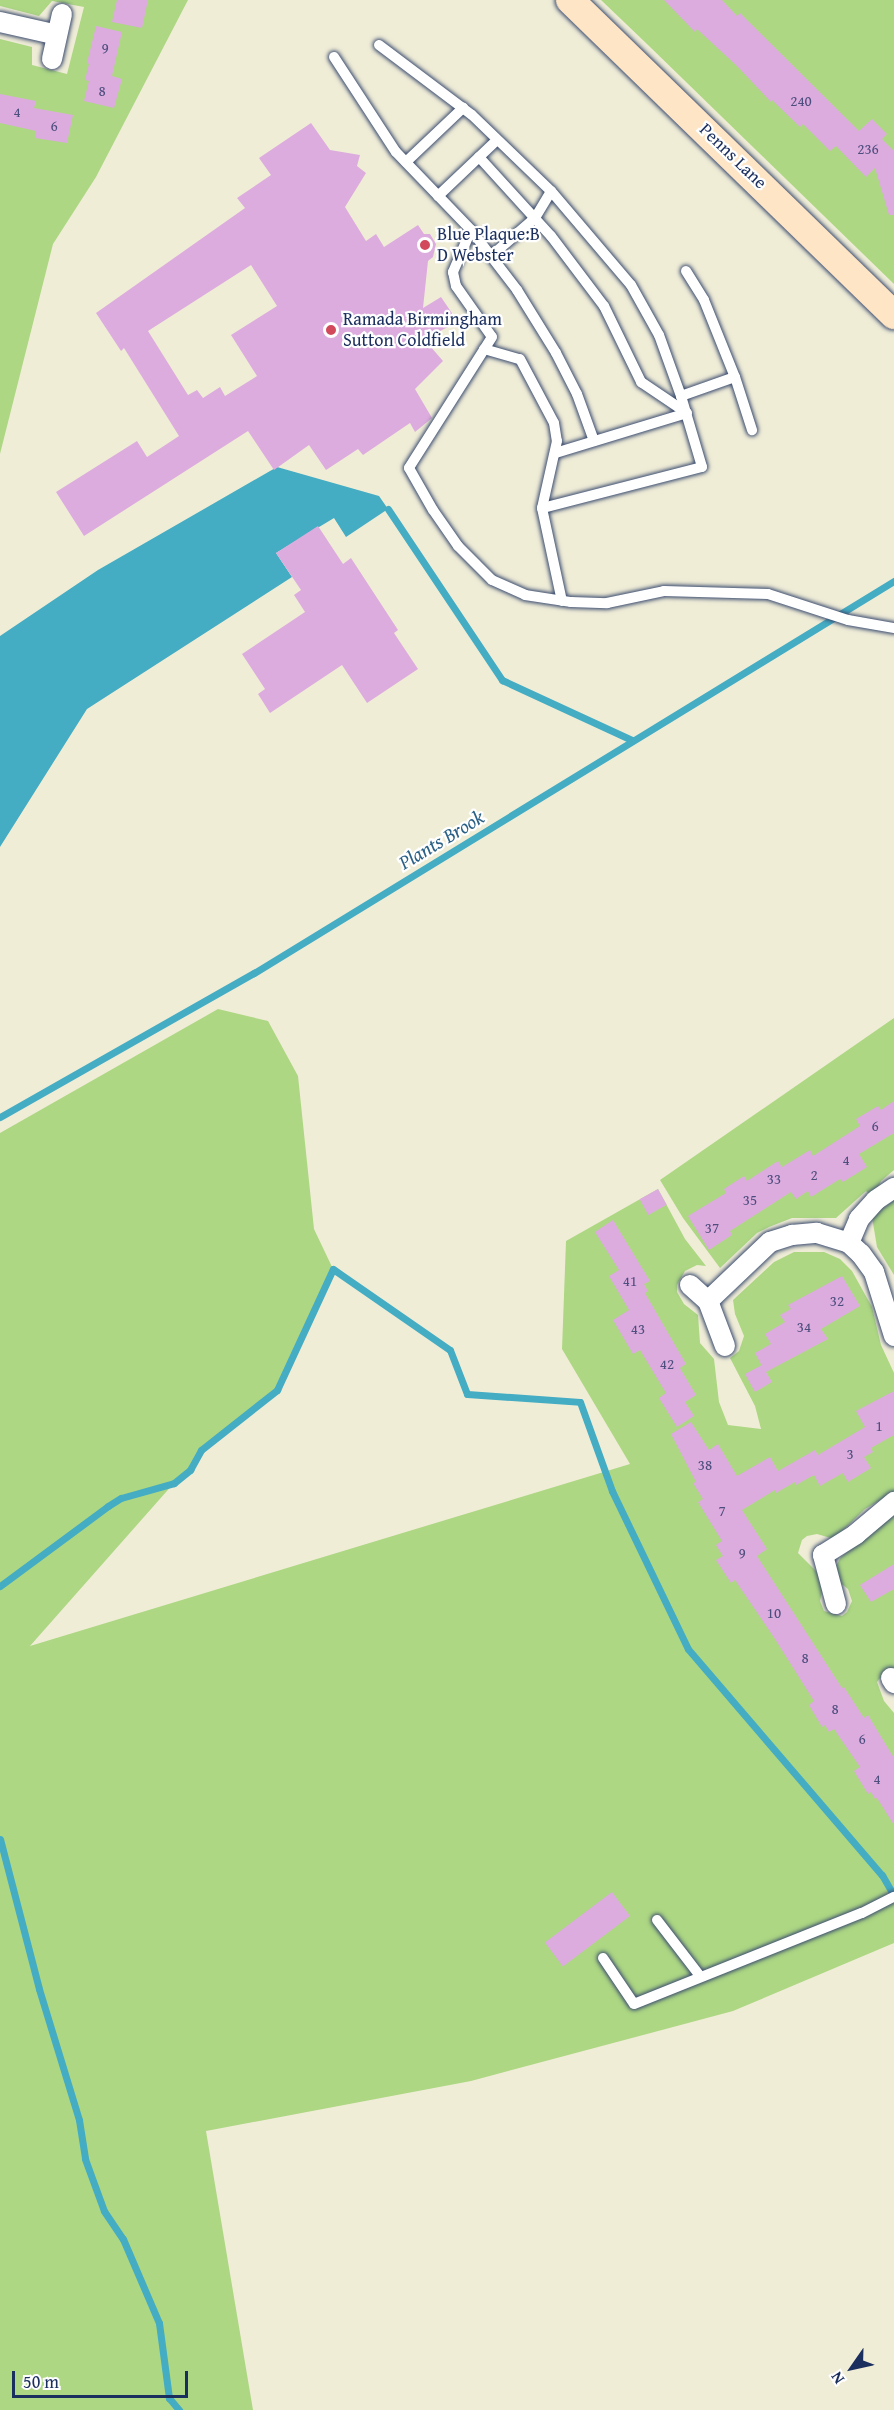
<!DOCTYPE html>
<html>
<head>
<meta charset="utf-8">
<style>
  body { margin:0 }
  #map { position:relative; width:894px; height:2410px; overflow:hidden; background:#f0edd7; font-family:"Gentium Book Plus",serif }
  div>[style] { position:absolute }
  [style*='--x'] { left:calc(var(--x)*1px); top:calc(var(--y)*1px); width:calc(var(--w)*1px); rotate:calc(var(--a)*1deg) }
  .green>* { inset:0; background:#add783 }
  .water>* { inset:0; background:#44acc3 }
  .stream>* { height:7px; margin:-3.5px; padding:0 3.5px; transform-origin:3.5px; border-radius:3.5px; background:#44acc3 }
  .building>* { inset:0; background:#ddacde; transform-origin:0 0 }
  .roads { filter:drop-shadow(0 0 2px #3b4c70) drop-shadow(0 0 2px #3b4c70) }
  .service>* { height:10px; margin:-5px; padding:0 5px; transform-origin:5px; border-radius:5px; background:#fff }
  .minor>* { height:20px; margin:-10px; padding:0 10px; transform-origin:10px; border-radius:10px; background:#fff }
  .secondary>* { height:28px; margin:-14px; padding:0 14px; transform-origin:14px; border-radius:14px; background:#fee5c5 }
  .dots>* { width:16px; height:16px; translate:-50% -50%; box-sizing:border-box; border:3px solid #fff; border-radius:50% }
  span { translate:-50% -50%; white-space:nowrap; text-align:center; line-height:1.15; -webkit-text-stroke:4.5px #fff; paint-order:stroke }
  .number-label { font-size:15px; color:#4c4e7e }
  .number-label span { -webkit-text-stroke-width:0 }
  .street-label { font-size:18px; color:#1b2f5e }
  .poi-label { font-size:18px; color:#1b2f5e }
  .left { translate:0 -50%; text-align:left }
  .water-label { font-size:20px; color:#2b6186; font-style:italic }
  .north { position:absolute; left:822px; top:2338px; width:60px; height:60px; -webkit-text-stroke:4px #fff; paint-order:stroke; rotate:236deg; font-size:16px; font-weight:700; line-height:24px; text-align:center; color:#1b2f5e }
  .north::after { content:''; display:block; margin:auto; width:21px; height:27px; background:#1b2f5e; clip-path:polygon(50% 0,100% 100%,50% 72%,0 100%) }
  .scale { position:absolute; left:12px; top:2371px; width:176px; height:27px; box-sizing:border-box; border:3px solid #1b2f5e; border-top:0; padding-left:8px; font-size:18px; line-height:21px; white-space:nowrap; color:#1b2f5e; -webkit-text-stroke:4px #fff; paint-order:stroke }
</style>
</head>
<body>
<div id="map">
  <div class="green">
    <div style="clip-path:polygon(0 0,188px 0,96px 177px,53px 244px,0 454px,0 39px,32px 47px,32px 65px,67px 74px,84px 7px,52px 1px,39px 16px,0 6px)"></div>
    <div style="clip-path:polygon(601px 0,894px 0,894px 284px,647px 44px)"></div>
    <div style="clip-path:polygon(218px 1009px,268px 1021px,298px 1076px,314px 1229px,333px 1269px,277px 1390px,201px 1450px,190px 1470px,174px 1483px,30px 1646px,630px 1464px,562px 1349px,566px 1241px,658px 1189px,685px 1239px,706px 1266px,697px 1265px,685px 1271px,677px 1285px,677px 1292px,684px 1304px,698px 1315px,700px 1343px,714px 1359px,719px 1402px,728px 1425px,761px 1429px,755px 1406px,730px 1358px,739px 1351px,744px 1336px,735px 1314px,733px 1300px,774px 1262px,794px 1252px,824px 1252px,840px 1259px,852px 1271px,872px 1307px,881px 1345px,894px 1373px,894px 1492px,865px 1509px,834px 1539px,817px 1534px,807px 1536px,802px 1540px,798px 1553px,821px 1576px,823px 1588px,820px 1601px,824px 1611px,842px 1616px,847px 1612px,852px 1601px,848px 1589px,839px 1582px,837px 1575px,836px 1566px,841px 1557px,894px 1515px,894px 1669px,885px 1672px,877px 1682px,884px 1701px,894px 1713px,894px 1943px,733px 2011px,471px 2081px,206px 2131px,253px 2410px,0 2410px,0 1133px)"></div>
    <div style="clip-path:polygon(894px 1018px,894px 1170px,881px 1181px,877px 1190px,870px 1195px,866px 1191px,836px 1218px,792px 1218px,769px 1227px,757px 1233px,720px 1268px,683px 1218px,660px 1180px)"></div>
    <div style="clip-path:polygon(894px 1200px,894px 1275px,877px 1247px,872px 1217px)"></div>
  </div>
  <div class="water">
    <div style="clip-path:polygon(277px 467px,379px 496px,388px 509px,346px 537px,334px 518px,276px 553px,292px 577px,87px 709px,0 847px,0 636px,98px 570px)"></div>
  </div>
  <div class="stream">
    <div style="--x:388;--y:509;--w:206;--a:56.3"></div>
    <div style="--x:502;--y:680;--w:143;--a:24.8"></div>
    <div style="--x:0;--y:1117;--w:292;--a:-29.6"></div>
    <div style="--x:254;--y:973;--w:751;--a:-31.49"></div>
    <div style="--x:0;--y:1586;--w:134;--a:-36.5"></div>
    <div style="--x:108;--y:1506;--w:15;--a:-32"></div>
    <div style="--x:121;--y:1498;--w:55;--a:-15.8"></div>
    <div style="--x:174;--y:1483;--w:21;--a:-39"></div>
    <div style="--x:190;--y:1470;--w:23;--a:-61"></div>
    <div style="--x:201;--y:1450;--w:97;--a:-38.3"></div>
    <div style="--x:277;--y:1390;--w:133;--a:-65.2"></div>
    <div style="--x:333;--y:1269;--w:142;--a:34.7"></div>
    <div style="--x:450;--y:1350;--w:47;--a:68.9"></div>
    <div style="--x:467;--y:1394;--w:113;--a:4"></div>
    <div style="--x:580;--y:1402;--w:95;--a:70.2"></div>
    <div style="--x:612;--y:1491;--w:175;--a:64.3"></div>
    <div style="--x:688;--y:1649;--w:298;--a:49.4"></div>
    <div style="--x:882;--y:1875;--w:24;--a:60"></div>
    <div style="--x:0;--y:1839;--w:155;--a:75.4"></div>
    <div style="--x:39;--y:1989;--w:137;--a:73"></div>
    <div style="--x:79;--y:2120;--w:39;--a:81"></div>
    <div style="--x:85;--y:2159;--w:55;--a:69.9"></div>
    <div style="--x:104;--y:2211;--w:34;--a:56"></div>
    <div style="--x:123;--y:2239;--w:91;--a:66.8"></div>
    <div style="--x:159;--y:2323;--w:76;--a:82.4"></div>
    <div style="--x:169;--y:2398;--w:16;--a:50"></div>
  </div>
  <div class="building">
    <div style="clip-path:polygon(117px 0,148px 0,142px 28px,112px 22px)"></div>
    <div style="clip-path:polygon(664px 0,722px 0,737px 16px,740px 13px,859px 131px,872px 119px,887px 134px,882px 139px,894px 151px,894px 215px,889px 215px,875px 168px,866px 177px,836px 146px,830px 151px,803px 124px,800px 127px,772px 100px,771px 102px,737px 66px,697px 29px,695px 32px)"></div>
    <div style="clip-path:polygon(96px 26px,122px 32px,112px 76px,122px 79px,114px 108px,84px 101px,89px 81px,85px 80px,89px 64px,87px 63px)"></div>
    <div style="clip-path:polygon(0 94px,36px 101px,34px 108px,73px 115px,67px 143px,35px 138px,36px 131px,0 123px)"></div>
    <div style="clip-path:polygon(evenodd,311px 123px,330px 150px,360px 155px,357px 166px,366px 173px,345px 207px,366px 241px,376px 234px,384px 247px,418px 225px,424px 234px,430px 234px,436px 244px,433px 257px,428px 261px,423px 308px,441px 297px,458px 322px,424px 339px,443px 361px,415px 389px,432px 418px,415px 432px,410px 423px,363px 455px,358px 449px,326px 470px,309px 445px,274px 470px,248px 431px,84px 536px,56px 492px,137px 441px,147px 457px,179px 436px,124px 348px,121px 351px,96px 313px,245px 208px,237px 198px,271px 175px,259px 158px,311px 123px,251px 265px,277px 306px,231px 335px,257px 376px,225px 396px,220px 387px,203px 398px,197px 390px,188px 395px,148px 331px,251px 265px)"></div>
    <div style="clip-path:polygon(318px 526px,343px 564px,351px 558px,398px 630px,394px 633px,418px 669px,367px 703px,342px 665px,270px 713px,258px 694px,265px 689px,242px 654px,305px 612px,294px 595px,301px 590px,276px 553px)"></div>
    <div style="clip-path:polygon(894px 1101px,894px 1133px,859px 1154px,867px 1167px,843px 1182px,840px 1179px,811px 1197px,808px 1191px,796px 1199px,791px 1192px,730px 1231px,732px 1235px,709px 1250px,688px 1216px,726px 1193px,724px 1189px,744px 1176px,747px 1181px,778px 1161px,782px 1167px,810px 1150px,813px 1156px,860px 1126px,856px 1119px,878px 1106px,881px 1110px)"></div>
    <div style="left:658px;top:1189px;width:18px;height:21px;rotate:61deg"></div>
    <div style="clip-path:polygon(613px 1220px,650px 1281px,644px 1284px,648px 1291px,645px 1293px,686px 1364px,680px 1368px,696px 1395px,685px 1402px,694px 1416px,677px 1427px,659px 1398px,666px 1393px,640px 1350px,633px 1354px,613px 1320px,629px 1310px,609px 1276px,619px 1270px,595px 1232px)"></div>
    <div style="clip-path:polygon(842px 1276px,860px 1306px,821px 1329px,828px 1339px,766px 1372px,772px 1382px,755px 1392px,745px 1374px,762px 1365px,763px 1368px,755px 1353px,771px 1344px,765px 1334px,785px 1322px,780px 1315px,791px 1309px,788px 1305px)"></div>
    <div style="clip-path:polygon(894px 1391px,894px 1435px,871px 1448px,873px 1452px,864px 1457px,871px 1468px,848px 1482px,843px 1473px,820px 1486px,814px 1475px,796px 1485px,795px 1482px,776px 1493px,775px 1490px,742px 1510px,767px 1549px,757px 1556px,842px 1688px,844px 1687px,864px 1718px,868px 1715px,894px 1758px,894px 1825px,877px 1798px,875px 1799px,871px 1792px,868px 1794px,854px 1771px,860px 1767px,834px 1729px,829px 1732px,825px 1725px,822px 1727px,809px 1705px,814px 1701px,775px 1639px,735px 1580px,731px 1583px,716px 1560px,723px 1556px,716px 1545px,722px 1541px,698px 1502px,703px 1499px,693px 1483px,696px 1482px,671px 1434px,691px 1422px,709px 1450px,718px 1444px,737px 1476px,770px 1457px,778px 1471px,815px 1450px,818px 1455px,865px 1427px,856px 1411px)"></div>
    <div style="clip-path:polygon(894px 1564px,894px 1589px,871px 1602px,860px 1585px)"></div>
    <div style="left:612px;top:1892px;width:30px;height:84px;rotate:53deg"></div>
  </div>
  <div class="roads">
    <div class="service">
      <div style="--x:379;--y:45;--w:116;--a:37"></div>
      <div style="--x:472;--y:115;--w:110;--a:43.9"></div>
      <div style="--x:551;--y:191;--w:123;--a:49.6"></div>
      <div style="--x:631;--y:285;--w:57;--a:60.8"></div>
      <div style="--x:659;--y:335;--w:65;--a:70.2"></div>
      <div style="--x:681;--y:396;--w:74;--a:73.5"></div>
      <div style="--x:702;--y:467;--w:165;--a:165.6"></div>
      <div style="--x:542;--y:508;--w:95;--a:77.9"></div>
      <div style="--x:334;--y:57;--w:113;--a:56.9"></div>
      <div style="--x:396;--y:152;--w:108;--a:46.1"></div>
      <div style="--x:471;--y:230;--w:76;--a:52.5"></div>
      <div style="--x:517;--y:290;--w:74;--a:58.2"></div>
      <div style="--x:556;--y:353;--w:46;--a:62.9"></div>
      <div style="--x:577;--y:394;--w:50;--a:70.1"></div>
      <div style="--x:479;--y:157;--w:107;--a:47.7"></div>
      <div style="--x:551;--y:236;--w:88;--a:52.9"></div>
      <div style="--x:604;--y:306;--w:85;--a:64"></div>
      <div style="--x:641;--y:382;--w:55;--a:34"></div>
      <div style="--x:687;--y:413;--w:138;--a:163.1"></div>
      <div style="--x:406;--y:162;--w:79;--a:-43.5"></div>
      <div style="--x:438;--y:196;--w:80;--a:-43.5"></div>
      <div style="--x:471;--y:230;--w:46;--a:113.2"></div>
      <div style="--x:453;--y:272;--w:14;--a:78"></div>
      <div style="--x:456;--y:286;--w:62;--a:54.8"></div>
      <div style="--x:492;--y:337;--w:155;--a:122.4"></div>
      <div style="--x:409;--y:468;--w:48;--a:60.3"></div>
      <div style="--x:433;--y:510;--w:44;--a:55.2"></div>
      <div style="--x:458;--y:546;--w:48;--a:45"></div>
      <div style="--x:492;--y:580;--w:36;--a:24"></div>
      <div style="--x:525;--y:595;--w:47;--a:8.7"></div>
      <div style="--x:571;--y:602;--w:36;--a:2"></div>
      <div style="--x:607;--y:603;--w:58;--a:-11.9"></div>
      <div style="--x:664;--y:591;--w:104;--a:1.7"></div>
      <div style="--x:768;--y:594;--w:84;--a:18"></div>
      <div style="--x:848;--y:620;--w:47;--a:9.9"></div>
      <div style="--x:491;--y:256;--w:58;--a:-40.8"></div>
      <div style="--x:535;--y:218;--w:31;--a:-59"></div>
      <div style="--x:686;--y:271;--w:34;--a:58"></div>
      <div style="--x:704;--y:300;--w:83;--a:68.1"></div>
      <div style="--x:735;--y:377;--w:56;--a:72.2"></div>
      <div style="--x:484;--y:349;--w:37;--a:16"></div>
      <div style="--x:520;--y:359;--w:72;--a:62"></div>
      <div style="--x:554;--y:423;--w:18;--a:81"></div>
      <div style="--x:557;--y:441;--w:69;--a:102.6"></div>
      <div style="--x:681;--y:396;--w:57;--a:-19.4"></div>
      <div style="--x:657;--y:1920;--w:71;--a:52.5"></div>
      <div style="--x:603;--y:1958;--w:55;--a:56"></div>
      <div style="--x:634;--y:2004;--w:245;--a:-21.8"></div>
      <div style="--x:862;--y:1913;--w:36;--a:-27"></div>
    </div>
    <div class="minor">
      <div style="--x:0;--y:22;--w:58;--a:12.8"></div>
      <div style="--x:52;--y:59;--w:46;--a:-77.5"></div>
      <div style="--x:849;--y:1243;--w:26;--a:-67"></div>
      <div style="--x:859;--y:1219;--w:25;--a:-48"></div>
      <div style="--x:876;--y:1200;--w:22;--a:-34"></div>
      <div style="--x:690;--y:1285;--w:24;--a:42"></div>
      <div style="--x:708;--y:1301;--w:48;--a:69.3"></div>
      <div style="--x:708;--y:1301;--w:86;--a:-43.6"></div>
      <div style="--x:770;--y:1242;--w:23;--a:-18"></div>
      <div style="--x:792;--y:1235;--w:25;--a:-5"></div>
      <div style="--x:817;--y:1233;--w:34;--a:17"></div>
      <div style="--x:849;--y:1243;--w:16;--a:43"></div>
      <div style="--x:861;--y:1254;--w:22;--a:54"></div>
      <div style="--x:874;--y:1272;--w:67;--a:72.6"></div>
      <div style="--x:836;--y:1604;--w:51;--a:-104.9"></div>
      <div style="--x:823;--y:1555;--w:39;--a:-32"></div>
      <div style="--x:856;--y:1534;--w:50;--a:-40.1"></div>
      <div style="--x:891;--y:1678;--w:6;--a:59"></div>
    </div>
    <div class="secondary">
      <div style="--x:570;--y:0;--w:452;--a:44.2"></div>
    </div>
  </div>
  <div class="dots">
    <div style="left:425px;top:245px;background:#d1495b"></div>
    <div style="left:331px;top:330px;background:#d1495b"></div>
  </div>
  <div class="number-label">
    <span style="left:105px;top:48px">9</span>
    <span style="left:102px;top:91px">8</span>
    <span style="left:801px;top:101px">240</span>
    <span style="left:17px;top:112px">4</span>
    <span style="left:54px;top:126px">6</span>
    <span style="left:868px;top:149px">236</span>
    <span style="left:875px;top:1126px">6</span>
    <span style="left:846px;top:1160px">4</span>
    <span style="left:814px;top:1175px">2</span>
    <span style="left:774px;top:1179px">33</span>
    <span style="left:750px;top:1200px">35</span>
    <span style="left:712px;top:1228px">37</span>
    <span style="left:630px;top:1281px">41</span>
    <span style="left:837px;top:1301px">32</span>
    <span style="left:804px;top:1327px">34</span>
    <span style="left:638px;top:1329px">43</span>
    <span style="left:667px;top:1364px">42</span>
    <span style="left:879px;top:1426px">1</span>
    <span style="left:850px;top:1454px">3</span>
    <span style="left:705px;top:1465px">38</span>
    <span style="left:722px;top:1511px">7</span>
    <span style="left:742px;top:1553px">9</span>
    <span style="left:774px;top:1613px">10</span>
    <span style="left:805px;top:1658px">8</span>
    <span style="left:835px;top:1709px">8</span>
    <span style="left:862px;top:1739px">6</span>
    <span style="left:877px;top:1779px">4</span>
  </div>
  <div class="street-label">
    <span style="left:733px;top:156px;rotate:44deg">Penns Lane</span>
  </div>
  <div class="poi-label">
    <span class="left" style="left:437px;top:245px">Blue Plaque:B<br>D Webster</span>
    <span class="left" style="left:343px;top:330px">Ramada Birmingham<br>Sutton Coldfield</span>
  </div>
  <div class="water-label">
    <span style="left:441px;top:839px;rotate:-31deg">Plants Brook</span>
  </div>
  <div class="north">N</div>
  <div class="scale">50 m</div>
</div>
</body>
</html>
